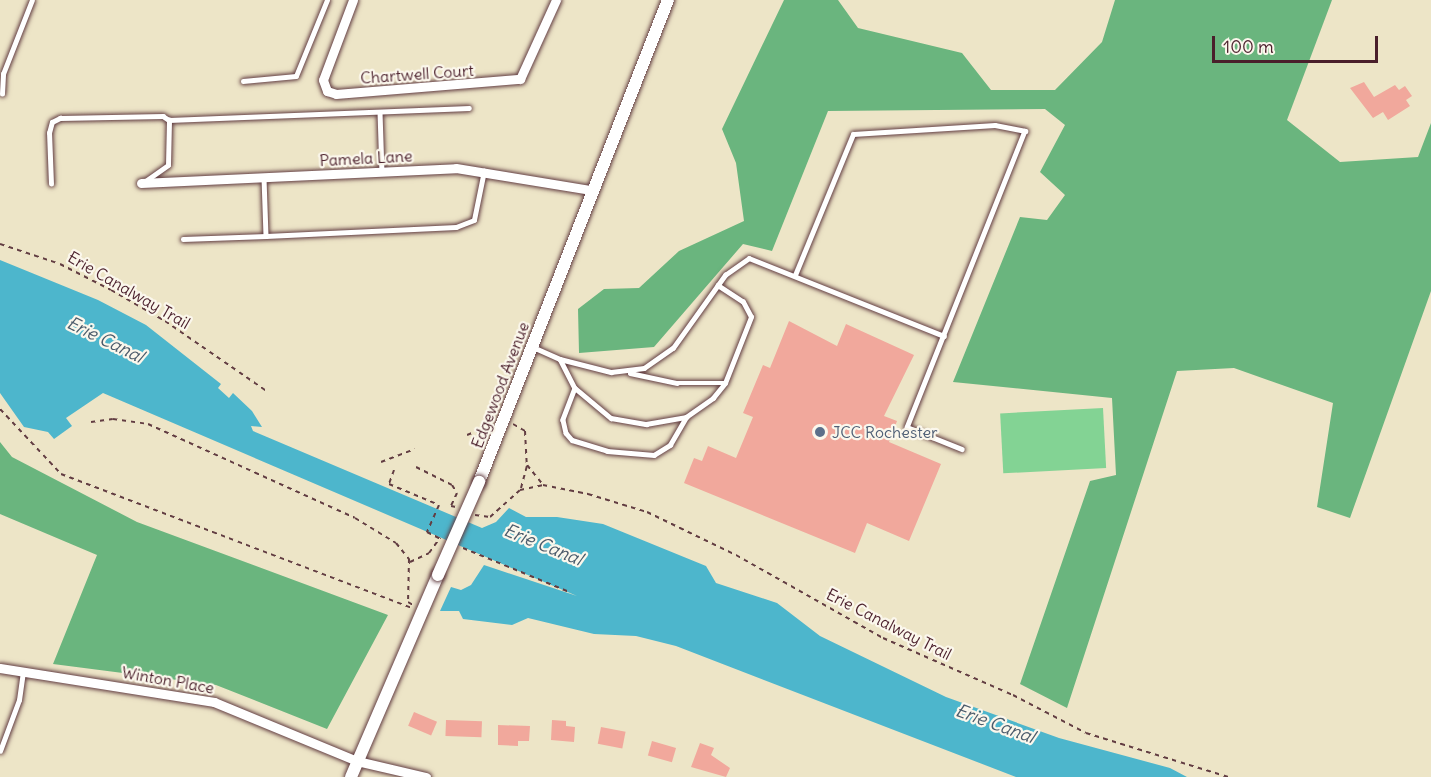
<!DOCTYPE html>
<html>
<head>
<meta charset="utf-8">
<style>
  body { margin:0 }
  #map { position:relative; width:1431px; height:777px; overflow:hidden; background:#ede5c7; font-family:Delius,sans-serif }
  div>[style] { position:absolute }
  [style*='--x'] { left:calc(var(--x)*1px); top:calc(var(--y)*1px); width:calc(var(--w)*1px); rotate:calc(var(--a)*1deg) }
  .green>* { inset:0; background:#83d394; transform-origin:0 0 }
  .forest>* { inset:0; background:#6ab57e }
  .water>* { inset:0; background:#4db6cc }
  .building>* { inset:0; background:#f1a89c; transform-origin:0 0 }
  .path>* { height:2px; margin-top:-1px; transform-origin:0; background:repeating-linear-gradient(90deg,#623d42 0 4.5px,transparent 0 9px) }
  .roads { filter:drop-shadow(0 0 2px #623d42) drop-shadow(0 0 2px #623d42) }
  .service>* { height:4.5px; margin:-2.25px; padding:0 2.25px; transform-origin:2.25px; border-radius:2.25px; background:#fff }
  .minor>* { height:9px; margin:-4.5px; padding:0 4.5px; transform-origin:4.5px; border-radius:4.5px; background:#fff }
  .tertiary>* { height:12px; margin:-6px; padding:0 6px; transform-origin:6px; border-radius:6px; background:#fff }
  .bridges { filter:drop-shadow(0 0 2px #623d42) drop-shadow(0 0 2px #623d42) }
  .tertiary-bridge>* { height:12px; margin:-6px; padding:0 6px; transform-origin:6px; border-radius:6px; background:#fff }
  .dots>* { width:16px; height:16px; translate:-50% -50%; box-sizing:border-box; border:3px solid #fbf7ec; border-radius:50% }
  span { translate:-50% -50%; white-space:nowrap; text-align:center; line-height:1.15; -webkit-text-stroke:4.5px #fbf7ec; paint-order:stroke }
  .street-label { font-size:16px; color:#4a1f2b }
  .service-label { font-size:16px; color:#4e5e75 }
  .left { translate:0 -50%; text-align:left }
  .water-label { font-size:18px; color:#4b5b6b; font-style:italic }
  .scale { position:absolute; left:1212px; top:36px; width:166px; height:27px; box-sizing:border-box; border:3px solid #4a1f2b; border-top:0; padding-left:8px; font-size:18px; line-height:21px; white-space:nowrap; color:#4a1f2b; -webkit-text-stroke:4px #fbf7ec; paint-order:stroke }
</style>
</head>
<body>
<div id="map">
  <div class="green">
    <div style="left:1103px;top:408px;width:60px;height:103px;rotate:87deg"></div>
  </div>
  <div class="forest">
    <div style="clip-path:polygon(784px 0,838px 0,858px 28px,962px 53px,991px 90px,1055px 90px,1102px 42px,1115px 0,1332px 0,1287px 120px,1340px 162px,1418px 157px,1431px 123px,1431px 291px,1350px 518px,1317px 507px,1333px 403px,1234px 368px,1177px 371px,1067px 708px,1020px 684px,1090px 481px,1116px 475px,1112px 398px,953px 382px,1020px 217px,1047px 220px,1065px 195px,1040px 172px,1065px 125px,1045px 109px,828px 111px,772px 251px,743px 244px,654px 347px,579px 353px,578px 309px,604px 289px,639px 288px,679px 251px,744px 221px,736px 163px,722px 129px)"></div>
    <div style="clip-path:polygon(0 442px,12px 457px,137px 522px,388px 615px,327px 729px,216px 685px,53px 664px,97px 555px,0 514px)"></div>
  </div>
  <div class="water">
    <div style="clip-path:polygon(0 260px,98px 300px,146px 325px,221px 384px,218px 388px,229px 398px,233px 393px,252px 411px,262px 427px,251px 426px,253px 431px,482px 528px,496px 522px,509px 508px,526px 517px,557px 517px,603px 524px,706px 566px,716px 583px,777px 603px,820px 636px,946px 697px,1059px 738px,1170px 768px,1187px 777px,1016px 777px,676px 646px,636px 636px,594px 634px,528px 618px,512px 625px,463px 619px,459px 611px,440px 611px,451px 587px,461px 590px,471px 585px,484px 565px,577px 596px,103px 393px,66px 418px,72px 426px,54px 439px,48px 432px,24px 427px,0 393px)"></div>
  </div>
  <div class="building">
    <div style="clip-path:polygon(1364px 82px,1374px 97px,1395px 85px,1399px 90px,1405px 86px,1412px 96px,1406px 100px,1410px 106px,1388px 120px,1383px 112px,1373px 118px,1350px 88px)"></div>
    <div style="clip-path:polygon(789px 321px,837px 346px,846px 324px,914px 355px,884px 416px,897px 421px,889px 442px,941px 464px,909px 541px,867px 523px,855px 553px,684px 483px,694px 458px,702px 461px,708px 446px,736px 458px,753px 417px,743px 413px,763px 365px,770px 368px)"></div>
    <div style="left:414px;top:712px;width:25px;height:15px;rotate:23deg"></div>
    <div style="left:446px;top:720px;width:36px;height:16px;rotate:2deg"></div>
    <div style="clip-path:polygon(552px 720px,566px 721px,566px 726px,575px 727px,574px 742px,551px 740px)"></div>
    <div style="clip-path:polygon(498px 725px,530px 726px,529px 741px,518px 741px,518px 746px,498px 745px)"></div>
    <div style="left:601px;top:727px;width:25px;height:17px;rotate:11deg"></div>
    <div style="left:652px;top:741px;width:25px;height:15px;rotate:16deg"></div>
    <div style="clip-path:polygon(700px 743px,714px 748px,711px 755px,730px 768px,726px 777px,691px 767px)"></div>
  </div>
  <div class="path">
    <div style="--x:0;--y:244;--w:63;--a:18.4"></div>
    <div style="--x:60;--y:264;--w:57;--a:27"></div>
    <div style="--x:111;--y:290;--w:62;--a:29.9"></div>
    <div style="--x:165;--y:321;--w:125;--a:34.6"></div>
    <div style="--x:0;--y:409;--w:89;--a:46.8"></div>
    <div style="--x:61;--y:474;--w:376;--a:20.9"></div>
    <div style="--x:91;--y:422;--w:22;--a:-8"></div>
    <div style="--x:113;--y:419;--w:35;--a:8"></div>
    <div style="--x:148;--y:424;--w:227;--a:24.4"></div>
    <div style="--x:355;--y:518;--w:48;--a:31.4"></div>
    <div style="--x:396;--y:543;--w:21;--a:51"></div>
    <div style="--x:409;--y:559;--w:43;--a:91.3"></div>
    <div style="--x:408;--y:602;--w:6;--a:31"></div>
    <div style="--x:513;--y:424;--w:14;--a:30"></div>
    <div style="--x:525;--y:431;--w:34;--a:87"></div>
    <div style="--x:527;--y:465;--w:26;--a:51"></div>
    <div style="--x:467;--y:435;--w:24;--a:-22"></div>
    <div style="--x:381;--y:462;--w:36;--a:-21"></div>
    <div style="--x:416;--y:467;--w:40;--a:26.6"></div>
    <div style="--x:452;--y:485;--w:9;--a:58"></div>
    <div style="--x:457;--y:493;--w:14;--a:115"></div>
    <div style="--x:451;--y:506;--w:5;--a:11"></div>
    <div style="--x:394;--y:470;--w:15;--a:110"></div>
    <div style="--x:389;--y:484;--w:54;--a:22.8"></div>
    <div style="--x:439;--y:505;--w:30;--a:114"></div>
    <div style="--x:427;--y:532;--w:16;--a:27"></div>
    <div style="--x:521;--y:488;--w:24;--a:-75"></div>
    <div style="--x:475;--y:515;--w:15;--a:8"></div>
    <div style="--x:490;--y:517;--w:40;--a:-42"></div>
    <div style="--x:520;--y:490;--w:24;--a:-12"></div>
    <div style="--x:543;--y:485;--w:46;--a:11.3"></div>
    <div style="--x:588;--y:494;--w:62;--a:17"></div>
    <div style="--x:647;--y:512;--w:99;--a:25.8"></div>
    <div style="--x:736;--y:555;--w:169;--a:29.5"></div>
    <div style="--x:883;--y:638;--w:142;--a:23.7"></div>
    <div style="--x:1013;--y:695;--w:82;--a:27.5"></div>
    <div style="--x:1086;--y:733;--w:149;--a:17.2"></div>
    <div style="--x:463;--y:548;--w:115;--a:22.5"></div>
    <div style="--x:410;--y:562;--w:21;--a:-25"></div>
    <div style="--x:429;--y:553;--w:19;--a:-54"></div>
  </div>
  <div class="roads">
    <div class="service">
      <div style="--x:243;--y:81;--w:53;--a:-5.4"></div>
      <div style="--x:296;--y:76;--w:82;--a:-67.8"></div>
      <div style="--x:2;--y:94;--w:20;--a:-87"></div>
      <div style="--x:3;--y:74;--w:79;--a:-68.6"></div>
      <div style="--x:380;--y:112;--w:60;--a:88.1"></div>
      <div style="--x:264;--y:178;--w:58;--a:88"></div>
      <div style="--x:266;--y:236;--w:190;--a:-2.7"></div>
      <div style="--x:456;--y:227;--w:19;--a:-21"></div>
      <div style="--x:474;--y:220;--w:50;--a:-78.5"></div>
      <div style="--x:144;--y:182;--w:29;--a:-35"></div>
      <div style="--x:168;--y:165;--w:45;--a:-88.7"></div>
      <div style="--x:169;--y:120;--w:300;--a:-2.3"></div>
      <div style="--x:51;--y:184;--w:51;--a:-92.2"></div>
      <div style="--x:49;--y:133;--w:11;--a:-75"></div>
      <div style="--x:52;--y:122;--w:9;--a:-27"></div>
      <div style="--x:60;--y:118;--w:103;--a:-1.1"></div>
      <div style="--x:163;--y:116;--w:7;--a:34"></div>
      <div style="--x:183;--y:239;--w:83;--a:-2.1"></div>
      <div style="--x:795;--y:275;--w:152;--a:-67.6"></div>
      <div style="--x:853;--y:134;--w:142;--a:-3.6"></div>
      <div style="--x:995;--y:125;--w:31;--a:11"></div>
      <div style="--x:1025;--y:131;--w:319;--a:111.7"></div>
      <div style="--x:907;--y:427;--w:59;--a:21.8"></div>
      <div style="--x:533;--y:347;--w:30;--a:24"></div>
      <div style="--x:560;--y:359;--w:53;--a:14.3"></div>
      <div style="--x:611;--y:372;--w:33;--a:-7"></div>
      <div style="--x:644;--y:368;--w:35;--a:-35"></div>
      <div style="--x:673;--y:348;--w:90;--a:-54.5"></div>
      <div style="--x:725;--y:275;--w:29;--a:-35"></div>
      <div style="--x:749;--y:258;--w:210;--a:21.8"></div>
      <div style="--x:560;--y:359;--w:33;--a:63"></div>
      <div style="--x:575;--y:388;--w:47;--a:39.8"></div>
      <div style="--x:611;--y:418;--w:36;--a:10"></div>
      <div style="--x:646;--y:424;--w:41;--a:-9.9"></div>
      <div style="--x:686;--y:417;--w:33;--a:-35"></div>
      <div style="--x:713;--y:398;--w:19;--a:-51"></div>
      <div style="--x:725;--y:383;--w:71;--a:-68.5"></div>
      <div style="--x:751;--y:317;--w:17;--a:-118"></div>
      <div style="--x:743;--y:302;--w:30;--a:-147"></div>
      <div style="--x:630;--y:373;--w:48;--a:12"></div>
      <div style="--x:677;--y:383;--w:48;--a:0"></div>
      <div style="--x:575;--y:388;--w:34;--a:111"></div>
      <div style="--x:563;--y:420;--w:13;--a:77"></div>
      <div style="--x:566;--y:433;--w:9;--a:49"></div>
      <div style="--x:572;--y:440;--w:37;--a:17"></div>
      <div style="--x:607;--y:451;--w:47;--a:4.9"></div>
      <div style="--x:654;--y:455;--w:19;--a:-32"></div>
      <div style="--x:670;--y:445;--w:32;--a:-60"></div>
      <div style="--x:0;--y:751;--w:54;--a:-69.6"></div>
      <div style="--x:19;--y:700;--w:27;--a:-82"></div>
    </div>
    <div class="minor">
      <div style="--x:353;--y:0;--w:85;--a:110.6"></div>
      <div style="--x:323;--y:80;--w:12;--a:70"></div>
      <div style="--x:327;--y:91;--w:9;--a:18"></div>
      <div style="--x:336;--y:94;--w:185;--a:-4.7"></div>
      <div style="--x:520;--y:79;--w:87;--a:-65.5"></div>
      <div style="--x:141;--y:183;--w:315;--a:-2.7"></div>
      <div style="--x:456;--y:168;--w:137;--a:9.3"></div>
      <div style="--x:0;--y:668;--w:217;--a:9"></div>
      <div style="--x:214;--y:702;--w:155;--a:22.4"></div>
      <div style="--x:357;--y:761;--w:71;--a:13.1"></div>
    </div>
    <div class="tertiary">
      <div style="--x:479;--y:482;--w:518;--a:-68.59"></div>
      <div style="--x:351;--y:777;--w:220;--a:-66.7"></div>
    </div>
  </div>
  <div class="bridges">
    <div class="tertiary-bridge">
      <div style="--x:438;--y:575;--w:102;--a:-66.2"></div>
    </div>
  </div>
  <div class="dots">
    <div style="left:820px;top:432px;background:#5c6f8a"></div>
  </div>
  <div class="street-label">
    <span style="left:417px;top:74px;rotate:-4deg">Chartwell Court</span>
    <span style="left:366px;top:158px;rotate:-3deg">Pamela Lane</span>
    <span style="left:129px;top:290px;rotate:30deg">Erie Canalway Trail</span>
    <span style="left:500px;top:385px;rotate:-69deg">Edgewood Avenue</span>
    <span style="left:889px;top:624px;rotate:27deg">Erie Canalway Trail</span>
    <span style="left:168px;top:680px;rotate:10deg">Winton Place</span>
  </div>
  <div class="service-label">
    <span class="left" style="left:832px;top:432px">JCC Rochester</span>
  </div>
  <div class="water-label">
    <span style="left:105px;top:340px;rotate:26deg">Erie Canal</span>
    <span style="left:543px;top:545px;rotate:22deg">Erie Canal</span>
    <span style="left:995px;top:724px;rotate:20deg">Erie Canal</span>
  </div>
  <div class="scale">100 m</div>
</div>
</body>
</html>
